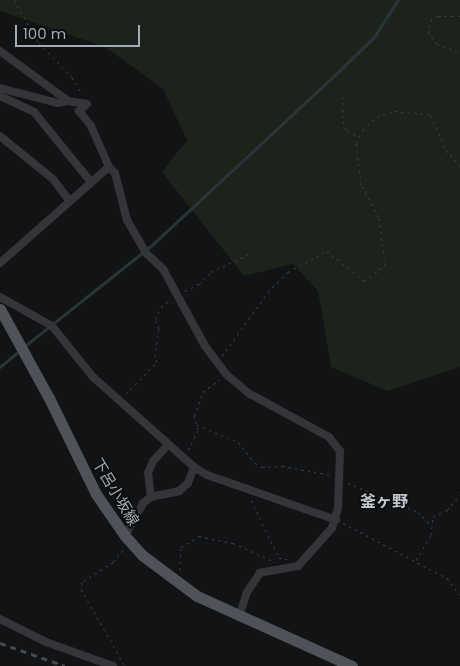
<!DOCTYPE html>
<html>
<head>
<meta charset="utf-8">
<style>
  body { margin:0 }
  #map { position:relative; width:460px; height:666px; overflow:hidden; background:#121314; font-family:Poppins,"Noto Sans JP",sans-serif }
  div>[style] { position:absolute }
  [style*='--x'] { left:calc(var(--x)*1px); top:calc(var(--y)*1px); width:calc(var(--w)*1px); rotate:calc(var(--a)*1deg) }
  .green>* { inset:0; background:#1b231a }
  .stream>* { height:2.5px; margin:-1.25px; padding:0 1.25px; transform-origin:1.25px; border-radius:1.25px; background:#283539 }
  .path>* { height:1px; margin-top:-0.5px; transform-origin:0; background:repeating-linear-gradient(90deg,#393d41 0 2.5px,transparent 0 6.5px) }
  .minor>* { height:8px; margin:-4px; padding:0 4px; transform-origin:4px; border-radius:4px; background:#33353a }
  .primary>* { height:11px; margin:-5.5px; padding:0 5.5px; transform-origin:5.5px; border-radius:5.5px; background:#4f5359 }
  .rail>* { height:2.5px; margin-top:-1.25px; transform-origin:0; background:repeating-linear-gradient(90deg,#464a4f 0 6px,transparent 0 11px) }
  span { translate:-50% -50%; white-space:nowrap; text-align:center; line-height:1.15; -webkit-text-stroke:4px #0d0e0f; paint-order:stroke }
  .street-label { font-size:15px; color:#a3acb6 }
  .neighbourhood-label { font-size:16px; color:#c4cad2; font-weight:700 }
  .scale { position:absolute; left:15px; top:25px; width:125px; height:22px; box-sizing:border-box; border:2px solid #a3acb6; border-top:0; padding-left:6px; font-size:15px; line-height:18px; white-space:nowrap; color:#a3acb6; -webkit-text-stroke:4px #0d0e0f; paint-order:stroke }
</style>
</head>
<body>
<div id="map">
  <div class="green">
    <div style="clip-path:polygon(0 0,460px 0,460px 367px,388px 391px,331px 367px,318px 291px,293px 264px,244px 276px,162px 172px,187px 140px,163px 89px,105px 47px,0 11px)"></div>
  </div>
  <div class="stream">
    <div style="--x:25;--y:346;--w:162;--a:-38.5"></div>
    <div style="--x:152;--y:245;--w:246;--a:-42.9"></div>
    <div style="--x:332;--y:78;--w:59;--a:-44.3"></div>
    <div style="--x:374;--y:37;--w:44;--a:-57"></div>
    <div style="--x:0;--y:367;--w:25;--a:-40"></div>
  </div>
  <div class="path">
    <div style="--x:14;--y:0;--w:50;--a:59.8"></div>
    <div style="--x:39;--y:43;--w:47;--a:45.9"></div>
    <div style="--x:72;--y:77;--w:20;--a:60"></div>
    <div style="--x:460;--y:16;--w:22;--a:180"></div>
    <div style="--x:438;--y:16;--w:7;--a:153"></div>
    <div style="--x:432;--y:19;--w:13;--a:108"></div>
    <div style="--x:428;--y:31;--w:16;--a:55"></div>
    <div style="--x:437;--y:44;--w:25;--a:21"></div>
    <div style="--x:343;--y:96;--w:25;--a:90"></div>
    <div style="--x:343;--y:121;--w:11;--a:68"></div>
    <div style="--x:347;--y:131;--w:11;--a:27"></div>
    <div style="--x:185;--y:291;--w:16;--a:-27"></div>
    <div style="--x:199;--y:284;--w:17;--a:-45"></div>
    <div style="--x:211;--y:272;--w:44;--a:-25.4"></div>
    <div style="--x:222;--y:356;--w:79;--a:-54.3"></div>
    <div style="--x:268;--y:292;--w:28;--a:-45"></div>
    <div style="--x:288;--y:272;--w:44;--a:-28.3"></div>
    <div style="--x:327;--y:251;--w:48;--a:39"></div>
    <div style="--x:364;--y:281;--w:26;--a:-36"></div>
    <div style="--x:385;--y:266;--w:49;--a:-97"></div>
    <div style="--x:379;--y:217;--w:37;--a:-119"></div>
    <div style="--x:361;--y:185;--w:42;--a:-96.8"></div>
    <div style="--x:356;--y:143;--w:15;--a:-62"></div>
    <div style="--x:363;--y:130;--w:19;--a:-43"></div>
    <div style="--x:377;--y:117;--w:19;--a:-18"></div>
    <div style="--x:395;--y:111;--w:36;--a:6"></div>
    <div style="--x:431;--y:115;--w:38;--a:67"></div>
    <div style="--x:446;--y:150;--w:21;--a:49"></div>
    <div style="--x:126;--y:394;--w:45;--a:-45.9"></div>
    <div style="--x:157;--y:362;--w:5;--a:-112"></div>
    <div style="--x:155;--y:357;--w:28;--a:-82"></div>
    <div style="--x:159;--y:329;--w:11;--a:-112"></div>
    <div style="--x:155;--y:319;--w:13;--a:-63"></div>
    <div style="--x:161;--y:307;--w:11;--a:-38"></div>
    <div style="--x:197;--y:425;--w:44;--a:22.5"></div>
    <div style="--x:238;--y:442;--w:27;--a:51"></div>
    <div style="--x:255;--y:463;--w:8;--a:30"></div>
    <div style="--x:262;--y:467;--w:20;--a:-3"></div>
    <div style="--x:282;--y:466;--w:50;--a:10.4"></div>
    <div style="--x:188;--y:450;--w:22;--a:-63"></div>
    <div style="--x:198;--y:430;--w:15;--a:-106"></div>
    <div style="--x:194;--y:416;--w:26;--a:-69"></div>
    <div style="--x:203;--y:392;--w:21;--a:-37"></div>
    <div style="--x:348;--y:483;--w:76;--a:22.5"></div>
    <div style="--x:418;--y:512;--w:18;--a:45"></div>
    <div style="--x:251;--y:500;--w:64;--a:64.2"></div>
    <div style="--x:279;--y:558;--w:8;--a:7"></div>
    <div style="--x:343;--y:523;--w:118;--a:27.9"></div>
    <div style="--x:447;--y:578;--w:21;--a:53"></div>
    <div style="--x:123;--y:550;--w:16;--a:130"></div>
    <div style="--x:113;--y:562;--w:37;--a:147"></div>
    <div style="--x:82;--y:582;--w:7;--a:98"></div>
    <div style="--x:81;--y:589;--w:89;--a:60.3"></div>
    <div style="--x:416;--y:560;--w:29;--a:-59"></div>
    <div style="--x:431;--y:535;--w:18;--a:-84"></div>
    <div style="--x:433;--y:517;--w:16;--a:-27"></div>
    <div style="--x:447;--y:510;--w:20;--a:-49"></div>
    <div style="--x:180;--y:570;--w:23;--a:-88"></div>
    <div style="--x:181;--y:547;--w:21;--a:-31"></div>
    <div style="--x:199;--y:536;--w:35;--a:12"></div>
    <div style="--x:233;--y:543;--w:46;--a:24.3"></div>
  </div>
  <div class="minor">
    <div style="--x:0;--y:51;--w:84;--a:36.3"></div>
    <div style="--x:68;--y:101;--w:19;--a:9"></div>
    <div style="--x:0;--y:88;--w:60;--a:14.5"></div>
    <div style="--x:58;--y:103;--w:10;--a:-11"></div>
    <div style="--x:0;--y:96;--w:38;--a:25"></div>
    <div style="--x:34;--y:112;--w:89;--a:50.9"></div>
    <div style="--x:87;--y:104;--w:11;--a:139"></div>
    <div style="--x:79;--y:111;--w:19;--a:51"></div>
    <div style="--x:91;--y:126;--w:45;--a:66.3"></div>
    <div style="--x:109;--y:167;--w:8;--a:45"></div>
    <div style="--x:115;--y:173;--w:49;--a:75.7"></div>
    <div style="--x:127;--y:220;--w:39;--a:60"></div>
    <div style="--x:147;--y:254;--w:22;--a:43"></div>
    <div style="--x:163;--y:269;--w:88;--a:61.4"></div>
    <div style="--x:205;--y:346;--w:36;--a:53"></div>
    <div style="--x:227;--y:375;--w:30;--a:40"></div>
    <div style="--x:250;--y:394;--w:90;--a:28.6"></div>
    <div style="--x:329;--y:437;--w:18;--a:52"></div>
    <div style="--x:340;--y:451;--w:57;--a:92"></div>
    <div style="--x:338;--y:508;--w:21;--a:107"></div>
    <div style="--x:332;--y:528;--w:51;--a:131.8"></div>
    <div style="--x:298;--y:566;--w:39;--a:170"></div>
    <div style="--x:260;--y:573;--w:23;--a:124"></div>
    <div style="--x:247;--y:592;--w:25;--a:108"></div>
    <div style="--x:0;--y:136;--w:68;--a:39.1"></div>
    <div style="--x:53;--y:179;--w:26;--a:53"></div>
    <div style="--x:0;--y:263;--w:145;--a:-41.4"></div>
    <div style="--x:0;--y:297;--w:60;--a:29.1"></div>
    <div style="--x:52;--y:326;--w:65;--a:51.2"></div>
    <div style="--x:93;--y:377;--w:135;--a:41.7"></div>
    <div style="--x:194;--y:467;--w:15;--a:32"></div>
    <div style="--x:207;--y:475;--w:137;--a:19.2"></div>
    <div style="--x:151;--y:497;--w:24;--a:-97"></div>
    <div style="--x:148;--y:473;--w:13;--a:-67"></div>
    <div style="--x:153;--y:461;--w:21;--a:-47"></div>
    <div style="--x:125;--y:536;--w:38;--a:-61"></div>
    <div style="--x:143;--y:503;--w:10;--a:-37"></div>
    <div style="--x:151;--y:497;--w:29;--a:-12"></div>
    <div style="--x:179;--y:491;--w:12;--a:-42"></div>
    <div style="--x:188;--y:483;--w:17;--a:-69"></div>
    <div style="--x:0;--y:619;--w:51;--a:26.6"></div>
    <div style="--x:46;--y:642;--w:71;--a:19.7"></div>
  </div>
  <div class="primary">
    <div style="--x:0;--y:309;--w:102;--a:61.2"></div>
    <div style="--x:49;--y:398;--w:107;--a:63.9"></div>
    <div style="--x:96;--y:494;--w:51;--a:55.4"></div>
    <div style="--x:125;--y:536;--w:25;--a:48"></div>
    <div style="--x:142;--y:555;--w:69;--a:36.7"></div>
    <div style="--x:197;--y:596;--w:170;--a:24.3"></div>
  </div>
  <div class="rail">
    <div style="--x:0;--y:643;--w:69;--a:19.5"></div>
  </div>
  <div class="street-label">
    <span style="left:116px;top:492px;rotate:59deg">下呂小坂線</span>
  </div>
  <div class="neighbourhood-label">
    <span style="left:384px;top:502px">釜ヶ野</span>
  </div>
  <div class="scale">100 m</div>
</div>
</body>
</html>
